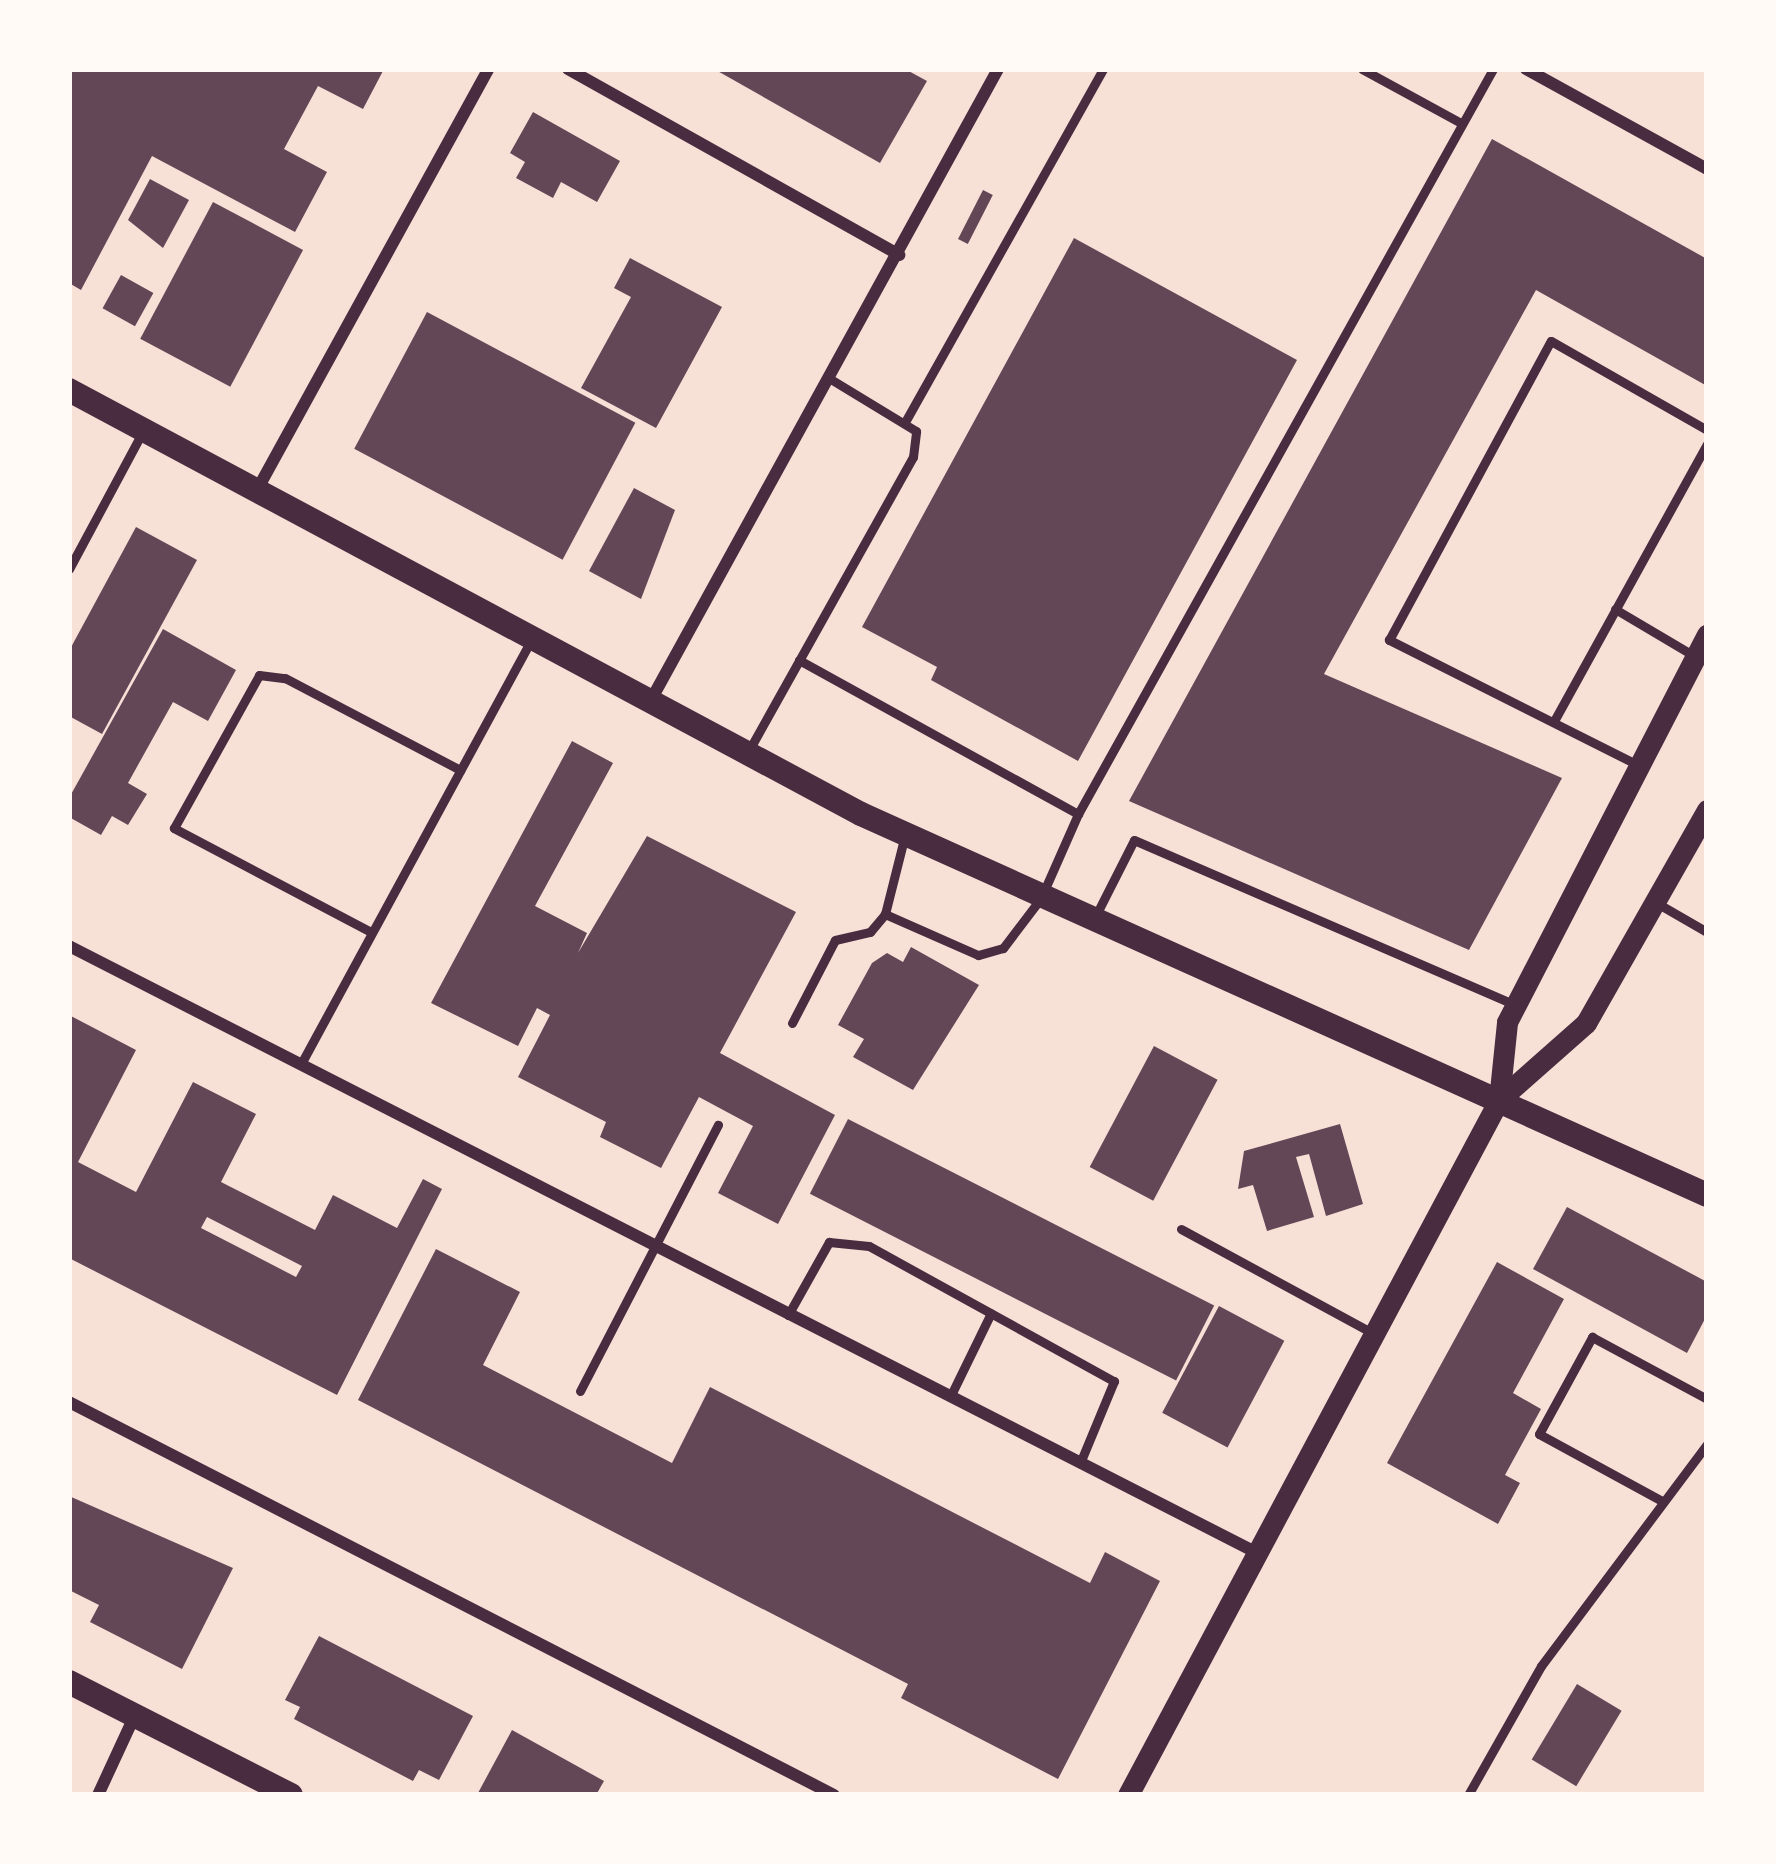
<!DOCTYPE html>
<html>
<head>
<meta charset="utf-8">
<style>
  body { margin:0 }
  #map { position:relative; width:1776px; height:1864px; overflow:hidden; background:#f7e1d7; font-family:"Exo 2",sans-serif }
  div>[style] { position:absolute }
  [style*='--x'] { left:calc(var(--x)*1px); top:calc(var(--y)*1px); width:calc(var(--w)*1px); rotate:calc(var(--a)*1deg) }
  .building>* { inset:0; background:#644757; transform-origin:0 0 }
  .service>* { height:9px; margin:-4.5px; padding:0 4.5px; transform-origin:4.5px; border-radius:4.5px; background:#4a2c40 }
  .minor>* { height:12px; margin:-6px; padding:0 6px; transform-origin:6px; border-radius:6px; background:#4a2c40 }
  .tertiary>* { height:21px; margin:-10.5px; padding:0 10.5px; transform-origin:10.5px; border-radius:10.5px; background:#4a2c40 }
  .secondary>* { height:24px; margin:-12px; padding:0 12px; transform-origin:12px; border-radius:12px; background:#4a2c40 }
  span { translate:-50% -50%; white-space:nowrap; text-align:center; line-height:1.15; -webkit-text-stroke:9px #fffaf5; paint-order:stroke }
  .frame { position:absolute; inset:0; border:72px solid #fffaf5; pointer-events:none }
</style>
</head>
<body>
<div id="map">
  <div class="building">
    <div style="clip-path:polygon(69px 69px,384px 69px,363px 109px,318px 86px,284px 149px,327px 172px,295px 232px,152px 156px,81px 290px,69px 283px)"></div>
    <div style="clip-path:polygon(714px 69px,905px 69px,927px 81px,880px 163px)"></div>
    <div style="clip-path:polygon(533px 112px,620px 161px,597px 202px,561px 182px,553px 198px,516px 178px,525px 162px,510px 153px)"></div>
    <div style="clip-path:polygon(1492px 139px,1707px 259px,1707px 386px,1536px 290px,1324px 674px,1562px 778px,1469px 950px,1129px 801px)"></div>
    <div style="clip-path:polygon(150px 179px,189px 200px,163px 248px,128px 220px)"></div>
    <div style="left:983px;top:190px;width:11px;height:55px;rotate:27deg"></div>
    <div style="left:213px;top:202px;width:102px;height:155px;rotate:28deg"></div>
    <div style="clip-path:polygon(1074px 238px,1297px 360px,1078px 761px,931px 680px,937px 667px,862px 627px)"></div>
    <div style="clip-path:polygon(630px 258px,722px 307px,656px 428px,581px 388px,631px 297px,614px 288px)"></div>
    <div style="left:121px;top:275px;width:37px;height:38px;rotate:29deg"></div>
    <div style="left:427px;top:312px;width:236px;height:155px;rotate:28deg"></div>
    <div style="clip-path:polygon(634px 488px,675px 510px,641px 599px,589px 571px)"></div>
    <div style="clip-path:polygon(136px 527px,197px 560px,102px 734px,69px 716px,69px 651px)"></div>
    <div style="clip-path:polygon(163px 629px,236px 670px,208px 721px,173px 702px,128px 783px,147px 794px,128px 825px,112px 816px,101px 835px,69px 817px,69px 798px)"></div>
    <div style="clip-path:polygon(572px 741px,613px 763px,535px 906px,587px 933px,578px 953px,647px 836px,796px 912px,720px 1053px,835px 1115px,778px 1224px,718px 1193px,753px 1126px,699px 1097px,661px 1168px,600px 1137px,606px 1122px,518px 1077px,550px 1015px,537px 1008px,518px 1046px,431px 1003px)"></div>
    <div style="clip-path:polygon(911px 947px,979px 985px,913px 1090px,853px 1057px,864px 1039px,838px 1025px,872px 963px,887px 953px,903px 962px)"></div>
    <div style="clip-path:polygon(evenodd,69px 1015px,136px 1050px,78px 1162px,136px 1192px,193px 1082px,256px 1114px,221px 1182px,315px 1230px,333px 1195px,397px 1228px,423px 1179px,442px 1189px,337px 1395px,69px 1258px,69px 1015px,207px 1217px,302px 1266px,296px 1277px,201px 1228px,207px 1217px)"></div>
    <div style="left:1154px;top:1046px;width:72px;height:137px;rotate:28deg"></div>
    <div style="left:848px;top:1119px;width:411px;height:84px;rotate:27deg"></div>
    <div style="clip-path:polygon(1340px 1124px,1363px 1204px,1326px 1216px,1309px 1154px,1296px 1157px,1314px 1217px,1267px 1231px,1253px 1185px,1238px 1189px,1244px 1151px)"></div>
    <div style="clip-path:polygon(1567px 1207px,1707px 1282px,1707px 1315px,1687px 1353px,1533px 1269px)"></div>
    <div style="clip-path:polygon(436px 1249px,520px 1292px,483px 1365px,672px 1463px,710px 1387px,1090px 1583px,1105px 1552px,1160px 1581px,1058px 1779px,901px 1698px,908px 1684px,358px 1400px)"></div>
    <div style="clip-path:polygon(1497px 1262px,1564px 1299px,1513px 1393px,1541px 1409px,1505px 1475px,1520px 1483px,1498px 1524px,1387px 1463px)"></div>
    <div style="left:1219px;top:1306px;width:74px;height:121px;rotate:28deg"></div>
    <div style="clip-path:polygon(69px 1496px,233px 1568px,182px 1669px,90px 1622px,99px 1605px,69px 1590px)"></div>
    <div style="clip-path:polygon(319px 1636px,473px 1716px,439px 1780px,419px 1770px,413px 1781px,294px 1719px,300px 1707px,285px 1700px)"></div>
    <div style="left:1577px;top:1684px;width:52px;height:88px;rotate:31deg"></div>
    <div style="clip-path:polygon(512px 1730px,604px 1781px,596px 1795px,478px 1793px)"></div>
  </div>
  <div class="service">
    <div style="--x:1362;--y:69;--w:113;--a:28.6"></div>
    <div style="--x:905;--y:422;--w:405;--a:-60.7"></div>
    <div style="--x:69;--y:569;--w:157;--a:-61.8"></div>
    <div style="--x:1615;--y:609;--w:94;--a:30.7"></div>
    <div style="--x:799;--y:660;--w:319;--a:28.9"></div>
    <div style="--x:1078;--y:814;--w:92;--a:113.8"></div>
    <div style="--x:1041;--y:898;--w:63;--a:127.2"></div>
    <div style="--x:1003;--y:948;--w:26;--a:164"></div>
    <div style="--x:978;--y:955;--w:102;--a:-156.2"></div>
    <div style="--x:1554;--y:721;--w:316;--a:-61.1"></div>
    <div style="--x:748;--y:752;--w:338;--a:-60.8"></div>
    <div style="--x:913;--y:457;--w:26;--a:-83"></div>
    <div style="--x:916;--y:431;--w:102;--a:-148.7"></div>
    <div style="--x:1638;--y:765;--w:279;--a:-153.3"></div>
    <div style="--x:1389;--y:640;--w:340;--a:-61.6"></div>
    <div style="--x:1551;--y:341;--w:180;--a:29.7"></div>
    <div style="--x:1078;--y:814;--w:853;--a:-60.88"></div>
    <div style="--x:1655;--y:902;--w:60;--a:30"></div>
    <div style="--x:1095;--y:917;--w:86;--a:-63.1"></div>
    <div style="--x:1134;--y:840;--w:416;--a:23.4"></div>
    <div style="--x:371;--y:932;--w:223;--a:-152.2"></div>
    <div style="--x:174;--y:828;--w:175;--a:-60.9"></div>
    <div style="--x:259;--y:675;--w:26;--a:7"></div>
    <div style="--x:285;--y:678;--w:198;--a:27.7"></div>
    <div style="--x:792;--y:1023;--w:93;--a:-62.6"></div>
    <div style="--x:835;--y:940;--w:36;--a:-13"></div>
    <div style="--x:870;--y:932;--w:23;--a:-50"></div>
    <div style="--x:885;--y:914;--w:81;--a:-75.8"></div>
    <div style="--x:302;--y:1062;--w:479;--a:-61.5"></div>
    <div style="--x:1181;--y:1229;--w:220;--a:28.5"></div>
    <div style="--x:788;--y:1315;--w:84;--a:-60.7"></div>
    <div style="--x:829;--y:1242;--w:40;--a:5.7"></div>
    <div style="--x:869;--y:1246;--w:280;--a:28.9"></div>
    <div style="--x:1114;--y:1381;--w:89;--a:112.5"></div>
    <div style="--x:580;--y:1391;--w:300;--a:-62.6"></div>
    <div style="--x:950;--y:1397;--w:93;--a:-64"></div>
    <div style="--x:1662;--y:1501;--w:140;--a:-151.4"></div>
    <div style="--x:1539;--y:1434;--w:111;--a:-61.3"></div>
    <div style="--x:1592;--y:1337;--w:131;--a:28.3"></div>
    <div style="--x:1468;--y:1795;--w:148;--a:-60.5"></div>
    <div style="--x:1541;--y:1666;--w:277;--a:-53.2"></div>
  </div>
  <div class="minor">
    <div style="--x:568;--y:69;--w:380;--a:29.3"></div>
    <div style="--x:1526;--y:69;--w:207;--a:28.9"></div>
    <div style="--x:257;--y:490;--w:480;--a:-61.2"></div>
    <div style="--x:651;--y:700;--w:720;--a:-61.19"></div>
    <div style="--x:69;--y:946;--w:1334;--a:27.06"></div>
    <div style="--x:69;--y:1402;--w:860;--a:27.19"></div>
    <div style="--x:98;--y:1795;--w:88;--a:-65.2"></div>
  </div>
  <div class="tertiary">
    <div style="--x:1499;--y:1100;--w:116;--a:-41.5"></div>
    <div style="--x:1586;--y:1023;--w:245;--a:-60.4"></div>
    <div style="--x:1128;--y:1795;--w:788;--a:-61.91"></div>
    <div style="--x:1499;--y:1100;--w:78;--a:-84.1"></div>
    <div style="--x:1507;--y:1022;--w:436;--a:-62.7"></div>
  </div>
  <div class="secondary">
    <div style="--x:69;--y:390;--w:898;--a:28.16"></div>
    <div style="--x:861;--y:814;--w:928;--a:24.24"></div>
    <div style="--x:69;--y:1682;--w:249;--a:27"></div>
  </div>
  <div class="frame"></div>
</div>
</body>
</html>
